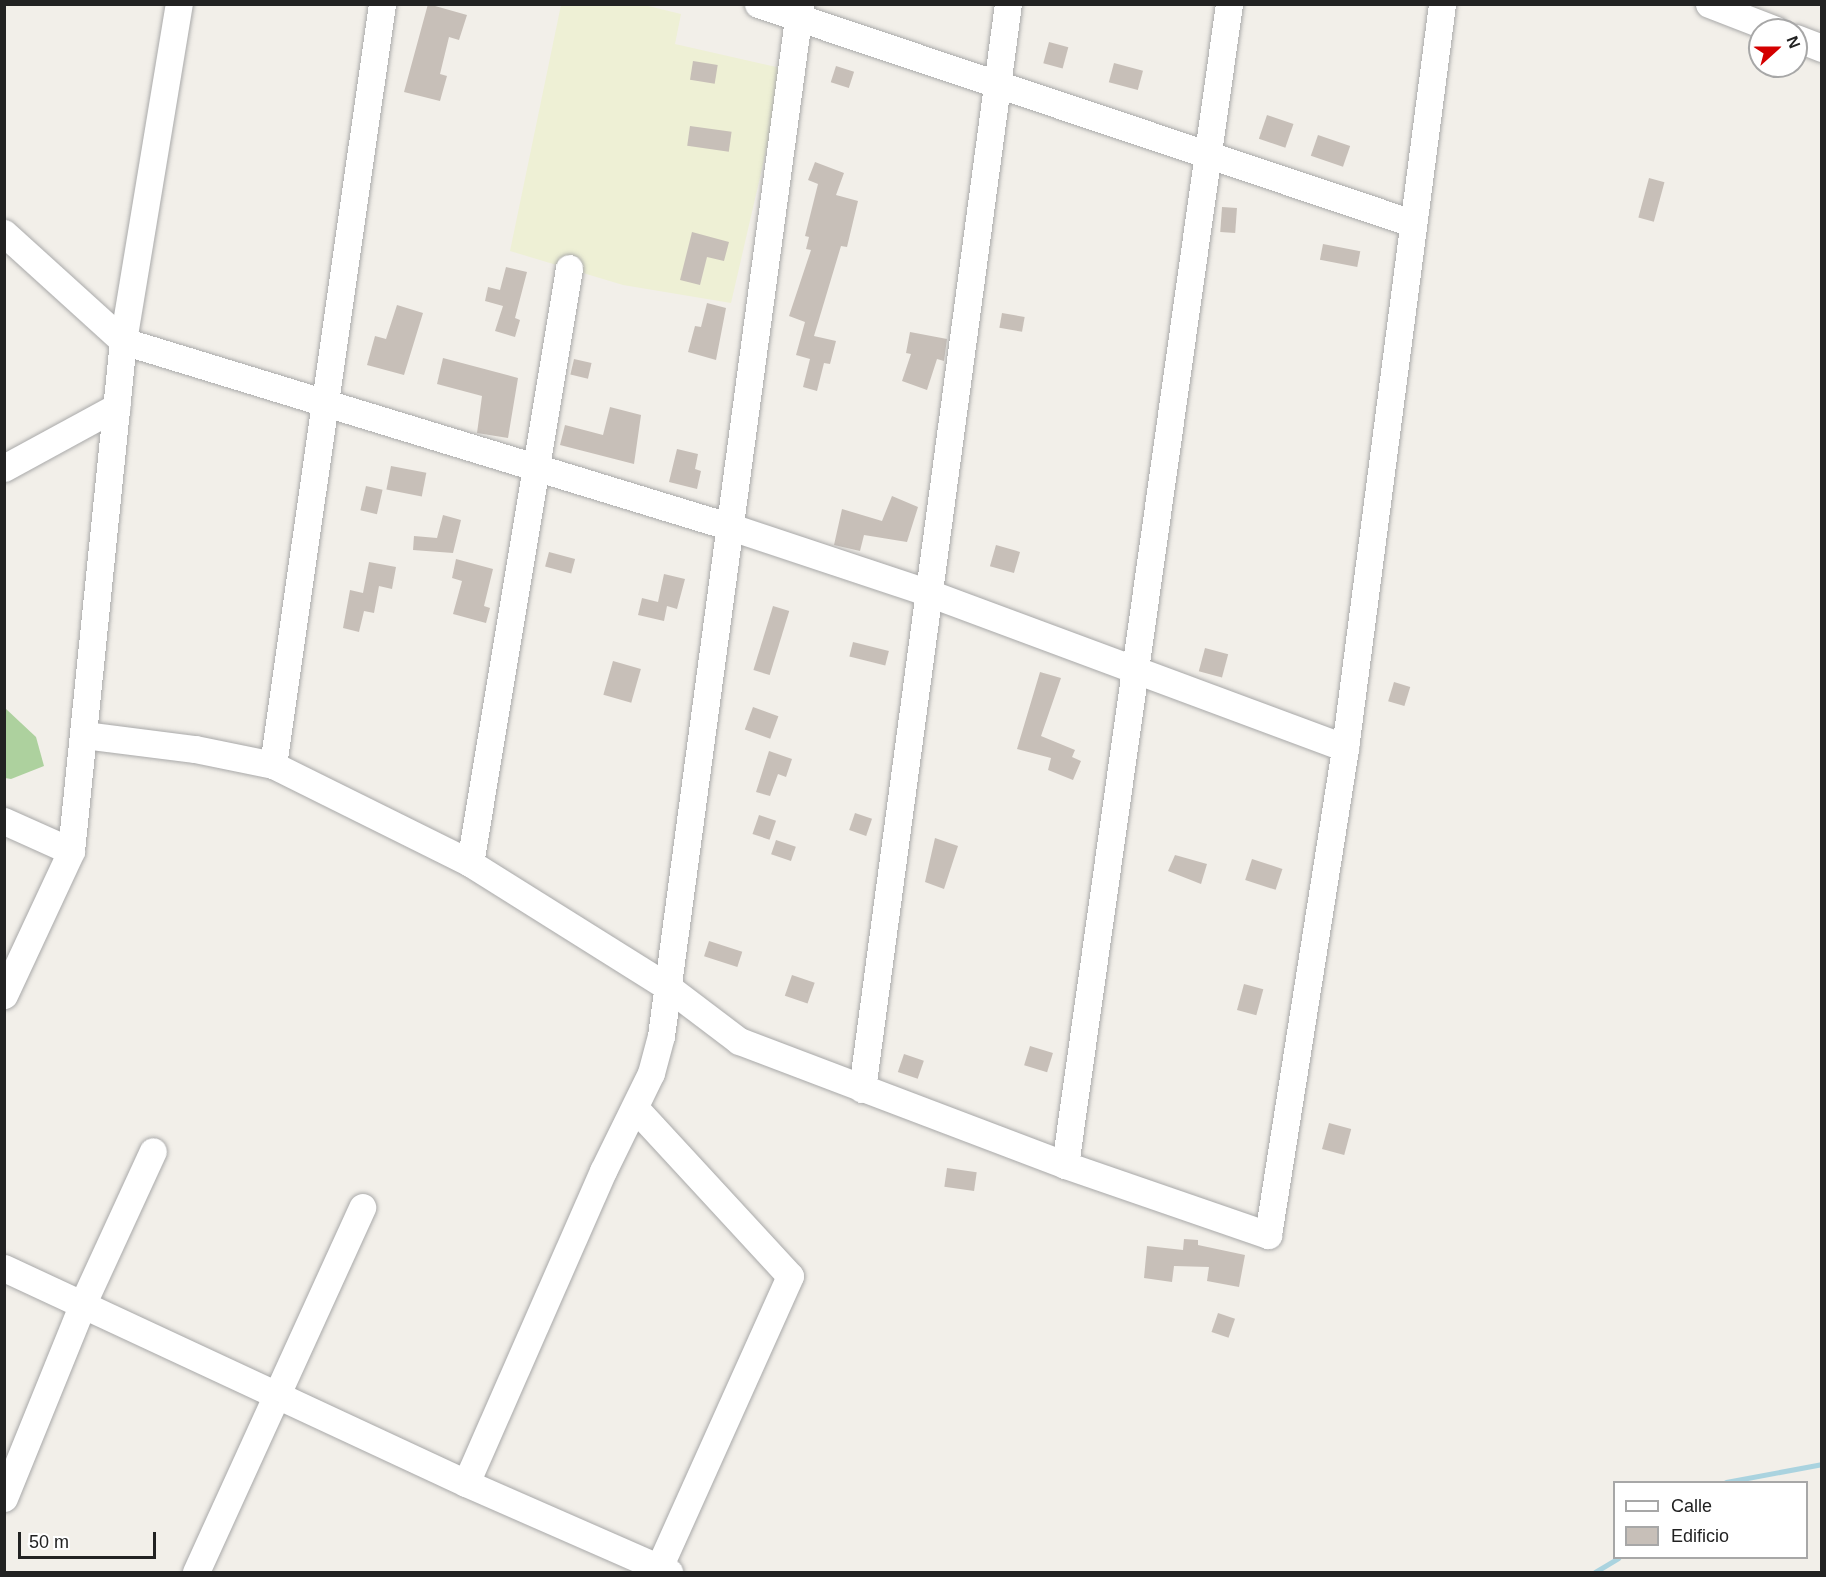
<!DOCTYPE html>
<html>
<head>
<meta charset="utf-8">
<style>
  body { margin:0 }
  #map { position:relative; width:1826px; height:1577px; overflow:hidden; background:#f2efe9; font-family:Arial,sans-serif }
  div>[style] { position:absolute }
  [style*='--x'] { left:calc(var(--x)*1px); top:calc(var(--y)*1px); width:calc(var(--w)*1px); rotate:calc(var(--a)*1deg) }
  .farmland>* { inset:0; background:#eef0d5 }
  .forest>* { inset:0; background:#add19e }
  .stream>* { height:5px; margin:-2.5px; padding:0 2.5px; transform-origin:2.5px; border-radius:2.5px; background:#aad3df }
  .building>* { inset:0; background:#c7bfb8; transform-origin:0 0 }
  .roads { filter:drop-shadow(0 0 2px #a9a9a9) drop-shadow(0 0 2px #a9a9a9) }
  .minor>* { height:27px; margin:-13.5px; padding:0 13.5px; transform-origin:13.5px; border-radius:13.5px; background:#fff }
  span { translate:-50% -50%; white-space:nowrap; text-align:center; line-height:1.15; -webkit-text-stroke:5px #fff; paint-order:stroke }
  .frame { position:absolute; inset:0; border:6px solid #222; pointer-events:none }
  .legend { position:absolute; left:1613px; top:1481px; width:195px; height:78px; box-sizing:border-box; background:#fff; border:2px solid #a7a7a7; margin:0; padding:8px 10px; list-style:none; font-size:18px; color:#222 }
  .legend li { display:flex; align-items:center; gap:12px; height:30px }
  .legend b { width:30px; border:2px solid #a7a7a7 }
  .north { position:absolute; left:1748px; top:18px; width:60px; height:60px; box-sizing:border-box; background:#fff; border:2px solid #a7a7a7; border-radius:50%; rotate:69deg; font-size:16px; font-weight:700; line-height:24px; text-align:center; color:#222 }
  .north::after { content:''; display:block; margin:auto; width:21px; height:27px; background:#d40000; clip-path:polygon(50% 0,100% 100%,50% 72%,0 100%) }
  .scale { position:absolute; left:18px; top:1532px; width:138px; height:27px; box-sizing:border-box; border:3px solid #222; border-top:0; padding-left:8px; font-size:18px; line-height:21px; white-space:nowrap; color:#222; -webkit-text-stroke:4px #fff; paint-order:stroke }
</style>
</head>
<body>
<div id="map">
  <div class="farmland">
    <div style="clip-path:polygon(561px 5px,644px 5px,681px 14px,675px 44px,785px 69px,731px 303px,623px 285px,510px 251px)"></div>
  </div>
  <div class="forest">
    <div style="clip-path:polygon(5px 708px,36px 737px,44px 766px,11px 779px,5px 778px)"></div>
  </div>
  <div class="stream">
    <div style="--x:1726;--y:1482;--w:98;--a:-10.6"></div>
    <div style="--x:1595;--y:1572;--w:27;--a:-31"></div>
  </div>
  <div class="building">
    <div style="clip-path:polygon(428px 4px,467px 15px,459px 40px,449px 37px,440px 74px,447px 76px,440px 101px,404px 92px)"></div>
    <div style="left:1049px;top:42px;width:20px;height:22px;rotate:15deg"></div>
    <div style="left:693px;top:61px;width:25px;height:19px;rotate:9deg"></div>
    <div style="left:1114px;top:63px;width:30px;height:20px;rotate:15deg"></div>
    <div style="left:836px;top:66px;width:19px;height:17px;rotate:18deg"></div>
    <div style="left:1267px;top:115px;width:28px;height:25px;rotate:19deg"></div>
    <div style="left:690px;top:126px;width:42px;height:20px;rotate:8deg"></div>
    <div style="left:1318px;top:135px;width:34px;height:22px;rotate:19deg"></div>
    <div style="clip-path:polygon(815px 162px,844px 173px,836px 195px,858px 201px,847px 247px,841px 246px,814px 336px,836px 341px,830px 364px,824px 363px,817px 391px,803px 387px,810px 359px,796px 355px,805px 322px,789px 316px,811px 250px,806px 249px,809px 237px,805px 236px,818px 184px,808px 180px)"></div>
    <div style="left:1649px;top:178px;width:16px;height:41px;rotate:15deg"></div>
    <div style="left:1222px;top:207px;width:15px;height:25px;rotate:4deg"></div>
    <div style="clip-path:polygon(692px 232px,729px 242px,724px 261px,707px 257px,700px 285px,680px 280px)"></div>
    <div style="left:1323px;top:244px;width:38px;height:16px;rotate:11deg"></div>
    <div style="clip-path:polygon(506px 267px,527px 272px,515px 318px,520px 320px,515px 337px,495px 331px,503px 306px,485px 301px,488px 287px,500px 290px)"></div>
    <div style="clip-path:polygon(707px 303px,726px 308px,716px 360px,688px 352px,695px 326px,701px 327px)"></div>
    <div style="clip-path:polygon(397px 305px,423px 313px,404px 375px,367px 365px,375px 336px,386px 339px)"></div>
    <div style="left:1002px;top:313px;width:23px;height:15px;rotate:10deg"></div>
    <div style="clip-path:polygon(910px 332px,947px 339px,944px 361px,937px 359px,927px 390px,902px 381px,911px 354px,906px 353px)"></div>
    <div style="clip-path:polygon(443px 358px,518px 378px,508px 438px,477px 433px,482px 396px,437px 384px)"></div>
    <div style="left:574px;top:359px;width:18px;height:16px;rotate:13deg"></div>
    <div style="clip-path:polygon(610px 407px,641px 415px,634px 464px,560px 445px,565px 425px,603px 435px)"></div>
    <div style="clip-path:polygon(677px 449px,698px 454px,695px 469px,701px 471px,697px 489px,669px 482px)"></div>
    <div style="left:391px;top:466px;width:36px;height:24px;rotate:11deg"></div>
    <div style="left:366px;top:486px;width:17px;height:25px;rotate:13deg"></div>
    <div style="clip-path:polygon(892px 496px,918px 507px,907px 542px,864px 535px,860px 551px,834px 545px,842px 509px,882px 521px)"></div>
    <div style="clip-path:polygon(443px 515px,461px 520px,453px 553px,413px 550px,414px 536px,437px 538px)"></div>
    <div style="left:996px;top:545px;width:25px;height:22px;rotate:16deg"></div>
    <div style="left:549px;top:552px;width:27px;height:15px;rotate:15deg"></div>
    <div style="clip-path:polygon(456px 559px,493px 569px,484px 606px,490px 608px,486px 623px,453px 614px,462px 581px,452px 578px)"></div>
    <div style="clip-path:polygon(369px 562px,396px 567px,392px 589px,379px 586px,374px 613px,364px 611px,359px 632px,343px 628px,350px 590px,363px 593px)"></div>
    <div style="clip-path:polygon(664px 574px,685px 579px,677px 609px,667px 606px,664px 621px,638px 615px,642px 598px,658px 602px)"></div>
    <div style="left:773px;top:606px;width:17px;height:67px;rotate:17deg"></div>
    <div style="left:853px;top:642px;width:37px;height:15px;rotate:14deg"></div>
    <div style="left:1205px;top:648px;width:24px;height:24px;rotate:15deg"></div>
    <div style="left:613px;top:661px;width:29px;height:35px;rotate:16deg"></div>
    <div style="clip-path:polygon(1040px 672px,1061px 678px,1041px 736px,1075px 750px,1072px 757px,1081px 761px,1073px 780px,1048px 770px,1051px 758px,1017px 749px)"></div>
    <div style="left:1394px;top:682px;width:17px;height:20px;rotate:17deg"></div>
    <div style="left:753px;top:707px;width:27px;height:24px;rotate:20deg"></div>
    <div style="clip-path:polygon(769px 751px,792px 759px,786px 777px,778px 774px,770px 796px,756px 792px)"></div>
    <div style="left:855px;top:813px;width:18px;height:18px;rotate:19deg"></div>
    <div style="left:759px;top:815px;width:18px;height:20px;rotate:19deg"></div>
    <div style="clip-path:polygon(935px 838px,958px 846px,944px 889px,925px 882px)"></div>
    <div style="left:776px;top:840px;width:21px;height:15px;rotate:19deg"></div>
    <div style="clip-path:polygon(1175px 855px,1207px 864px,1201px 884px,1168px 871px)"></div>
    <div style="left:1252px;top:859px;width:32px;height:22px;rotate:18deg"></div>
    <div style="left:709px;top:941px;width:35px;height:16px;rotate:18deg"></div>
    <div style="left:792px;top:975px;width:24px;height:22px;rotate:19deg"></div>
    <div style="left:1244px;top:984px;width:20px;height:27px;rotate:15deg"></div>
    <div style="left:1030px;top:1046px;width:24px;height:20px;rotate:17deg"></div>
    <div style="left:904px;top:1054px;width:21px;height:19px;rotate:19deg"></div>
    <div style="left:1329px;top:1123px;width:23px;height:27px;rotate:15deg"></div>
    <div style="left:947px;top:1168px;width:30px;height:19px;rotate:8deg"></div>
    <div style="clip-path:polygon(1184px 1239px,1198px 1240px,1198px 1245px,1245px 1255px,1239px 1287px,1207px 1281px,1209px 1267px,1174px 1266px,1172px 1282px,1144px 1278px,1147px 1246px,1183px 1250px)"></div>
    <div style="left:1218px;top:1313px;width:18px;height:20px;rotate:19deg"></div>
  </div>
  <div class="roads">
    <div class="minor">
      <div style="--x:758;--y:4;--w:690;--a:18.51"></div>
      <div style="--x:1709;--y:4;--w:72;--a:21.2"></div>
      <div style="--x:1796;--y:38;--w:28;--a:21"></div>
      <div style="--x:4;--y:233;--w:161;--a:42.2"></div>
      <div style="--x:123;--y:341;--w:636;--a:17.01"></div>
      <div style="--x:731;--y:527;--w:209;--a:18.4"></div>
      <div style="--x:929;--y:593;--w:444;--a:20.4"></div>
      <div style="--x:4;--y:468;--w:128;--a:-28.6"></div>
      <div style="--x:84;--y:735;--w:112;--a:7.2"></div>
      <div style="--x:195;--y:749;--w:80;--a:11.6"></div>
      <div style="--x:273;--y:765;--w:220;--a:26.4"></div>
      <div style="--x:470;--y:863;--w:235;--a:32.1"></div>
      <div style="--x:669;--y:988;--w:88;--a:37.1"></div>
      <div style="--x:739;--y:1041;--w:349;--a:20.8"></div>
      <div style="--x:1065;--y:1165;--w:215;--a:19"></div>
      <div style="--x:1268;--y:1235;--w:493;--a:-81"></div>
      <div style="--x:1345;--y:748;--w:750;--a:-82.57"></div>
      <div style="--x:273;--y:765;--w:769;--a:-81.85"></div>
      <div style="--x:4;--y:821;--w:73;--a:24.1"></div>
      <div style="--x:470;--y:863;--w:603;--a:-80.55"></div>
      <div style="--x:4;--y:995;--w:159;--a:-65"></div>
      <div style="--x:71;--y:851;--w:513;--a:-84.18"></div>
      <div style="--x:123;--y:341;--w:342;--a:-80.6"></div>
      <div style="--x:862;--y:1089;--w:1095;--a:-82.34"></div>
      <div style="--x:636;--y:1109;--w:227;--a:47.3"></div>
      <div style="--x:790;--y:1276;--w:325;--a:114.2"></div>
      <div style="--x:1065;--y:1165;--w:1173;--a:-81.96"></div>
      <div style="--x:4;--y:1268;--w:510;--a:24.96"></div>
      <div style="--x:466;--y:1483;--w:222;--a:23.7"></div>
      <div style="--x:466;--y:1483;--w:341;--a:-66.3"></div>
      <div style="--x:603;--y:1171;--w:109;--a:-63.9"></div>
      <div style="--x:651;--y:1073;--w:38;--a:-75"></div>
      <div style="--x:661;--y:1036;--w:1041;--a:-82.33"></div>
      <div style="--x:4;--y:1498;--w:210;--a:-67.9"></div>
      <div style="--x:83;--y:1303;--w:167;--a:-65.3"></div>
      <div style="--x:196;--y:1572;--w:401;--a:-65.5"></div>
    </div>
  </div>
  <div class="frame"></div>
  <ul class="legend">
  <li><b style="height:8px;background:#fff"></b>Calle</li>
  <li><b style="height:16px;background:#c7bfb8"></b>Edificio</li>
  </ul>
  <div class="north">N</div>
  <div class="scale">50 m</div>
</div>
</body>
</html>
